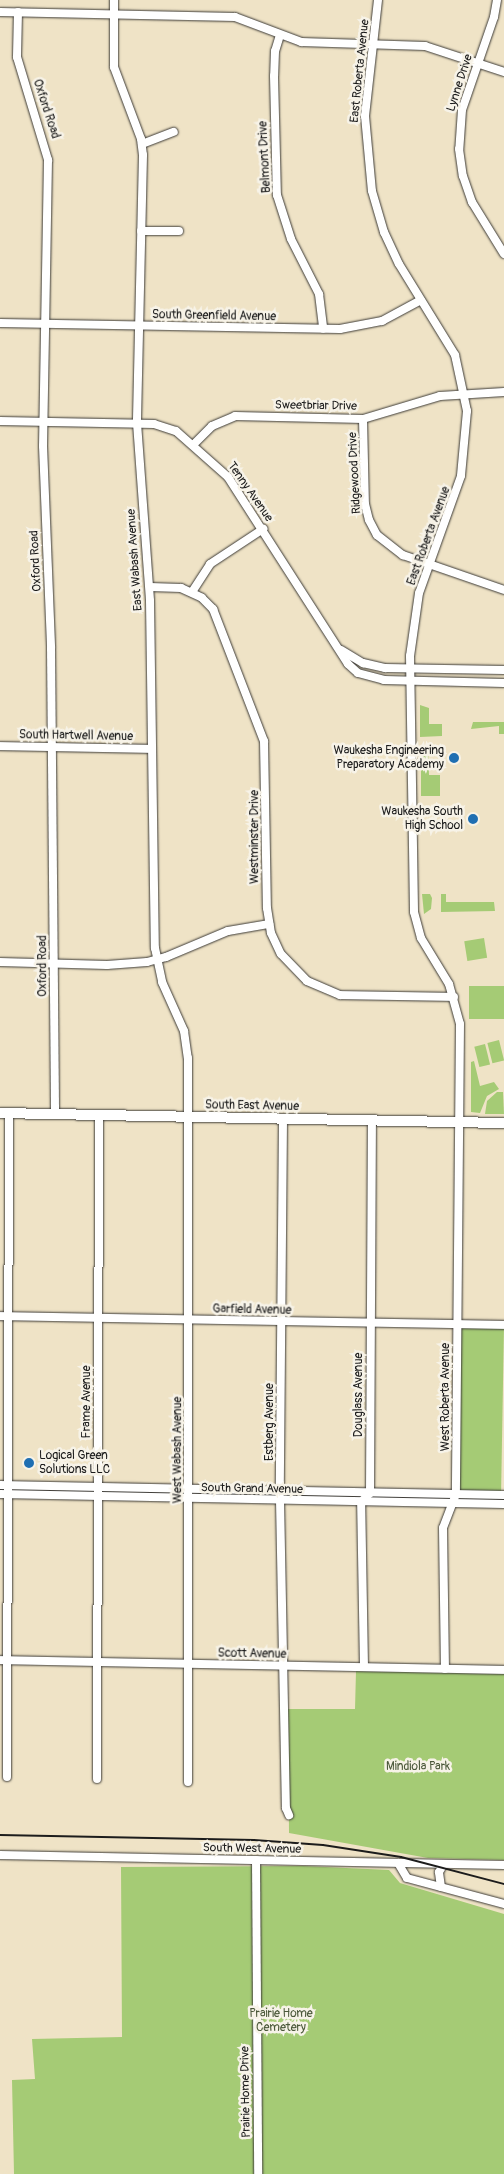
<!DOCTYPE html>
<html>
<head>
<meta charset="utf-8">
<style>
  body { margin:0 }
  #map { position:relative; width:504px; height:2174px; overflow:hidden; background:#efe3c6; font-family:Pangolin,sans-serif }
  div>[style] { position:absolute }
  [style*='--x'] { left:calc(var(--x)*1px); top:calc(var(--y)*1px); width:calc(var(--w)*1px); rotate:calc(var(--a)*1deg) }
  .green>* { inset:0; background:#a5cb75; transform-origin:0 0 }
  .roads { filter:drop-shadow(0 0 1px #3c3a36) drop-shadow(0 0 1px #3c3a36) }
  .minor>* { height:8px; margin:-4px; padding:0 4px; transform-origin:4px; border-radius:4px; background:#fff }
  .major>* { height:10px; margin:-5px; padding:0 5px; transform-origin:5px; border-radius:5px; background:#fff }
  .rail>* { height:2px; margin:-1px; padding:0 1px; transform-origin:1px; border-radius:1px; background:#1c1c1c }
  .dots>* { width:14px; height:14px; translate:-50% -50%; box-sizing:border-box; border:2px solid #f7f3e8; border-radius:50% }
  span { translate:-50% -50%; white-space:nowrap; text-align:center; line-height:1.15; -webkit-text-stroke:5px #f7f3e8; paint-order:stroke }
  .street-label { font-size:12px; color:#1c1c1c }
  .poi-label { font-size:12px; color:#1c1c1c }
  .right { translate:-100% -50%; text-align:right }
  .left { translate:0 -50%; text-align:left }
  .park-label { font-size:12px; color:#4c593b }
</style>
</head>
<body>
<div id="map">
  <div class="green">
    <div style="clip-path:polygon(420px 705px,429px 708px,429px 724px,442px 724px,442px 736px,420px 737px)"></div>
    <div style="clip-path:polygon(473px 722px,504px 722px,504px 734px,499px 734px,499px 726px,471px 729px)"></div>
    <div style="clip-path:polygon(421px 745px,428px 749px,429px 775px,440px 775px,440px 796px,421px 796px)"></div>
    <div style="clip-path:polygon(422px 894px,430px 894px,432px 898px,431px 909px,424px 914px)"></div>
    <div style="clip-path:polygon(441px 894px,446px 894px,446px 902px,494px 902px,495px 911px,441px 912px)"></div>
    <div style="left:484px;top:938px;width:20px;height:20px;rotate:81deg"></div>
    <div style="left:469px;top:986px;width:35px;height:33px"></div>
    <div style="left:499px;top:1040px;width:21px;height:12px;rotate:76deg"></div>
    <div style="left:485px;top:1044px;width:21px;height:11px;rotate:76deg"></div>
    <div style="clip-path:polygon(474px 1061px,480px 1086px,494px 1082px,499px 1089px,487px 1096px,480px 1113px,471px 1112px,471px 1062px)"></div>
    <div style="clip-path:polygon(497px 1092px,503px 1092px,504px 1114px,485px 1114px,487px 1101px)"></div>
    <div style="left:457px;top:1325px;width:47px;height:169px;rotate:1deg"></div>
    <div style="clip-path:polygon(356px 1671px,504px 1674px,504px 1860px,428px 1858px,289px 1833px,288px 1709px,355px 1709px)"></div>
    <div style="clip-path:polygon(303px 1866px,389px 1870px,400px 1883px,504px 1914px,504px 2174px,14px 2174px,12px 2080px,35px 2079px,32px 2039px,122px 2037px,121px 1867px)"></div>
  </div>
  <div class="roads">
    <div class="minor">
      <div style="--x:114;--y:0;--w:67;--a:90"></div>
      <div style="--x:114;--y:67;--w:77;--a:69.4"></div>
      <div style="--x:141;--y:139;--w:16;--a:83"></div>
      <div style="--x:143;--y:155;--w:268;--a:91.3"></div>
      <div style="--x:137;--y:423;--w:178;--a:85.8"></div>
      <div style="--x:150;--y:601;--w:347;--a:89.2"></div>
      <div style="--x:155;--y:948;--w:35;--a:78"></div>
      <div style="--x:162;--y:982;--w:54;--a:65.8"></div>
      <div style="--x:184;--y:1031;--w:27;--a:82"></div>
      <div style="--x:188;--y:1058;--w:724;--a:90"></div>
      <div style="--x:378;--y:0;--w:117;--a:96.4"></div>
      <div style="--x:365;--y:116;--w:75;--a:84.7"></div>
      <div style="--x:372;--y:191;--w:43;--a:73.7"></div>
      <div style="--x:384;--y:232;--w:35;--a:65"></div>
      <div style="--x:399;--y:264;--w:107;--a:58.4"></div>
      <div style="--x:455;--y:355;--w:57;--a:77.9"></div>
      <div style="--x:467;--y:411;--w:65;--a:95.3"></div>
      <div style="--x:461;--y:476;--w:124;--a:109.7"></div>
      <div style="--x:419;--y:593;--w:64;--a:98.1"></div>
      <div style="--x:410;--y:656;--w:256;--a:89.1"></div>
      <div style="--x:414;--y:912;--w:27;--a:75"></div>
      <div style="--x:421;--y:938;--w:54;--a:58.7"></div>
      <div style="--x:449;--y:984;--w:41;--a:74.6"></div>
      <div style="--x:460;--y:1024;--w:470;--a:90.5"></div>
      <div style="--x:456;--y:1494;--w:36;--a:111"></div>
      <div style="--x:443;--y:1528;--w:141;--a:89.2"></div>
      <div style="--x:497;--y:0;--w:17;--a:100"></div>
      <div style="--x:494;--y:17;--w:98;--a:109"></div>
      <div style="--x:462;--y:110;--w:39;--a:94"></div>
      <div style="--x:459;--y:149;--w:27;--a:82"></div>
      <div style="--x:463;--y:176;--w:28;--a:71"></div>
      <div style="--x:472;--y:202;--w:61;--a:58.4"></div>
      <div style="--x:0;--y:12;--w:235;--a:1.2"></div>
      <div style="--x:235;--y:17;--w:71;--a:20.7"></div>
      <div style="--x:301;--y:42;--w:124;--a:1.8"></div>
      <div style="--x:425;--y:46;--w:83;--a:18.2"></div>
      <div style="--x:18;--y:12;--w:45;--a:91.3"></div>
      <div style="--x:17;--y:57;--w:108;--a:73.2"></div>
      <div style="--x:48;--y:160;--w:286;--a:91"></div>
      <div style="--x:43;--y:446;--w:202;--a:87.7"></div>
      <div style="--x:51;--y:648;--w:466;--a:89.5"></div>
      <div style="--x:280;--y:35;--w:17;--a:107"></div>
      <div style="--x:275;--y:51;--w:25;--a:92"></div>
      <div style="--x:274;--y:76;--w:119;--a:88.6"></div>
      <div style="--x:277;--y:195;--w:46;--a:72.3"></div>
      <div style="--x:291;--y:239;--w:62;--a:63"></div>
      <div style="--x:319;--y:294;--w:35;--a:83"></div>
      <div style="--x:142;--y:144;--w:34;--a:-21"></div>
      <div style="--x:141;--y:231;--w:38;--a:0"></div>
      <div style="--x:0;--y:323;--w:340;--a:1"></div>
      <div style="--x:340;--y:329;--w:43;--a:-10.8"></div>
      <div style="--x:382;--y:321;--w:44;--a:-28.3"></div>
      <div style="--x:363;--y:419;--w:85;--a:88.7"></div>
      <div style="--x:365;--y:504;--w:16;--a:76"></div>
      <div style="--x:369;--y:520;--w:17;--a:62"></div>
      <div style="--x:377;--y:535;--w:33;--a:38"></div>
      <div style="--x:403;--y:555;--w:107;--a:19.1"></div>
      <div style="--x:0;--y:421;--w:154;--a:1.1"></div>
      <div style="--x:154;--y:424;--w:23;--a:18"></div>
      <div style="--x:176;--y:431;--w:69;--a:41.5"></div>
      <div style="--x:228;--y:477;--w:222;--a:57.3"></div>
      <div style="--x:348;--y:664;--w:13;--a:42"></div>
      <div style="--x:358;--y:673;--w:27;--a:15"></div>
      <div style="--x:384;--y:680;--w:120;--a:1.4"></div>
      <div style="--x:194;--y:444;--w:25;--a:-45"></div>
      <div style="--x:212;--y:426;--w:25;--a:-23"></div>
      <div style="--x:235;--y:416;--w:128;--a:1.3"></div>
      <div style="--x:363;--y:419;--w:80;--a:-16.6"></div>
      <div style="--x:440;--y:396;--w:64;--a:-3.6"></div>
      <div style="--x:150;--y:587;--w:31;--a:2"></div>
      <div style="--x:181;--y:588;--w:23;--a:25"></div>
      <div style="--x:202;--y:598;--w:16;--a:45"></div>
      <div style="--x:213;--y:609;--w:142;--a:68.9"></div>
      <div style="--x:264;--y:741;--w:167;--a:89"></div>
      <div style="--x:267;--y:908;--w:25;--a:81"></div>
      <div style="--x:271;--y:933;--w:23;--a:65"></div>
      <div style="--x:281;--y:954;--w:37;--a:46"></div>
      <div style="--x:307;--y:981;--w:36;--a:23"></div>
      <div style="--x:340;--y:995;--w:114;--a:1"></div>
      <div style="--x:192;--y:592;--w:33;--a:-57"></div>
      <div style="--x:210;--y:564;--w:64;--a:-33.4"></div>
      <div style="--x:341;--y:650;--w:26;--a:31"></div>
      <div style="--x:363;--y:663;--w:23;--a:13"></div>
      <div style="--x:385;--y:668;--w:119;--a:1"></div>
      <div style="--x:0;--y:746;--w:152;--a:1.1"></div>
      <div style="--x:0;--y:962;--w:107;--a:1.6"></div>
      <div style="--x:107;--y:965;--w:40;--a:-4.3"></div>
      <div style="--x:147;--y:962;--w:20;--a:-15"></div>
      <div style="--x:166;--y:957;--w:67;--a:-22.8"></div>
      <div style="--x:228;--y:931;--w:42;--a:-9.7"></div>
      <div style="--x:283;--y:1119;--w:381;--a:90.5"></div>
      <div style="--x:280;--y:1500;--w:308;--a:88.9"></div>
      <div style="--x:286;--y:1808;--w:8;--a:67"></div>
      <div style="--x:0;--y:1316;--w:504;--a:1.02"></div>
      <div style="--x:0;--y:1485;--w:504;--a:1.14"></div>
      <div style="--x:0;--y:1494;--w:504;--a:1.14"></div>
      <div style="--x:0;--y:1660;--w:504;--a:1.14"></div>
      <div style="--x:364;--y:1667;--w:165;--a:-91"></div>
      <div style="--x:361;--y:1502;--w:13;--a:-45"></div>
      <div style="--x:370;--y:1493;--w:373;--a:-89.7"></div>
      <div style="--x:7;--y:1777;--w:663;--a:-89.83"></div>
      <div style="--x:97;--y:1779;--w:663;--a:-89.83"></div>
      <div style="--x:0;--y:1855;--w:504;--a:1.14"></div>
      <div style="--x:256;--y:1860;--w:314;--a:89.6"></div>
      <div style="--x:398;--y:1863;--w:17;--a:59"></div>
      <div style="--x:407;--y:1878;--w:100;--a:15"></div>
      <div style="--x:441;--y:1887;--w:15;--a:-98"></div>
      <div style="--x:439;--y:1872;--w:9;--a:-58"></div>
    </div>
    <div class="major">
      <div style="--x:0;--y:1113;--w:504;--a:1.14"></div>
    </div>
  </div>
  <div class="rail">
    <div style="--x:0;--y:1835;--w:254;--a:1.1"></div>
    <div style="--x:254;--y:1840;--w:69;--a:4.1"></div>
    <div style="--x:323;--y:1845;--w:79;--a:8.7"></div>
    <div style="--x:401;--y:1857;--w:106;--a:14.7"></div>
  </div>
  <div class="dots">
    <div style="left:454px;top:758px;background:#1f6fb2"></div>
    <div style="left:473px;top:819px;background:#1f6fb2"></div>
    <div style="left:29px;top:1463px;background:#1f6fb2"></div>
  </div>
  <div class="street-label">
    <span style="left:360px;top:71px;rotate:-84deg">East Roberta Avenue</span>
    <span style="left:460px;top:83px;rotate:-72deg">Lynne Drive</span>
    <span style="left:46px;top:109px;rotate:72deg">Oxford Road</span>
    <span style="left:265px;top:157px;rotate:-93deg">Belmont Drive</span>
    <span style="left:214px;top:316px;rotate:1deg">South Greenfield Avenue</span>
    <span style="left:316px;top:406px;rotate:1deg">Sweetbriar Drive</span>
    <span style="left:355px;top:473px;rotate:-93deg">Ridgewood Drive</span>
    <span style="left:250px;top:492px;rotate:55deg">Tenny Avenue</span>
    <span style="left:429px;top:536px;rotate:-70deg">East Roberta Avenue</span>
    <span style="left:135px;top:560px;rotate:-94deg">East Wabash Avenue</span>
    <span style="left:36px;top:561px;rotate:-93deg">Oxford Road</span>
    <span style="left:76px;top:736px;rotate:1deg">South Hartwell Avenue</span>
    <span style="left:255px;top:837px;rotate:-90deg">Westminster Drive</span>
    <span style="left:43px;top:966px;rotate:-90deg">Oxford Road</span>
    <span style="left:252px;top:1106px;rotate:1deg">South East Avenue</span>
    <span style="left:252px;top:1310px;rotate:1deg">Garfield Avenue</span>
    <span style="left:359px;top:1395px;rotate:-90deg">Douglass Avenue</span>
    <span style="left:446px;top:1397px;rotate:-90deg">West Roberta Avenue</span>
    <span style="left:87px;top:1402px;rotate:-90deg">Frame Avenue</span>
    <span style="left:270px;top:1422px;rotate:-90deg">Estberg Avenue</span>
    <span style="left:178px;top:1450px;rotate:-90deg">West Wabash Avenue</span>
    <span style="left:252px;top:1489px;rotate:1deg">South Grand Avenue</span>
    <span style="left:252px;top:1654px;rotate:1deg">Scott Avenue</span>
    <span style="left:252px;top:1849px;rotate:1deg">South West Avenue</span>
    <span style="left:246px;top:2092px;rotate:-91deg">Prairie Home Drive</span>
  </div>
  <div class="poi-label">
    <span class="right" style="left:444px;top:758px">Waukesha Engineering<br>Preparatory Academy</span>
    <span class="right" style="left:463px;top:819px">Waukesha South<br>High School</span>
    <span class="left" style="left:39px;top:1463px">Logical Green<br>Solutions LLC</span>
  </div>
  <div class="park-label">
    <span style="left:418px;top:1767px">Mindiola Park</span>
    <span style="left:281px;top:2021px">Prairie Home<br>Cemetery</span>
  </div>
</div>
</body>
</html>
